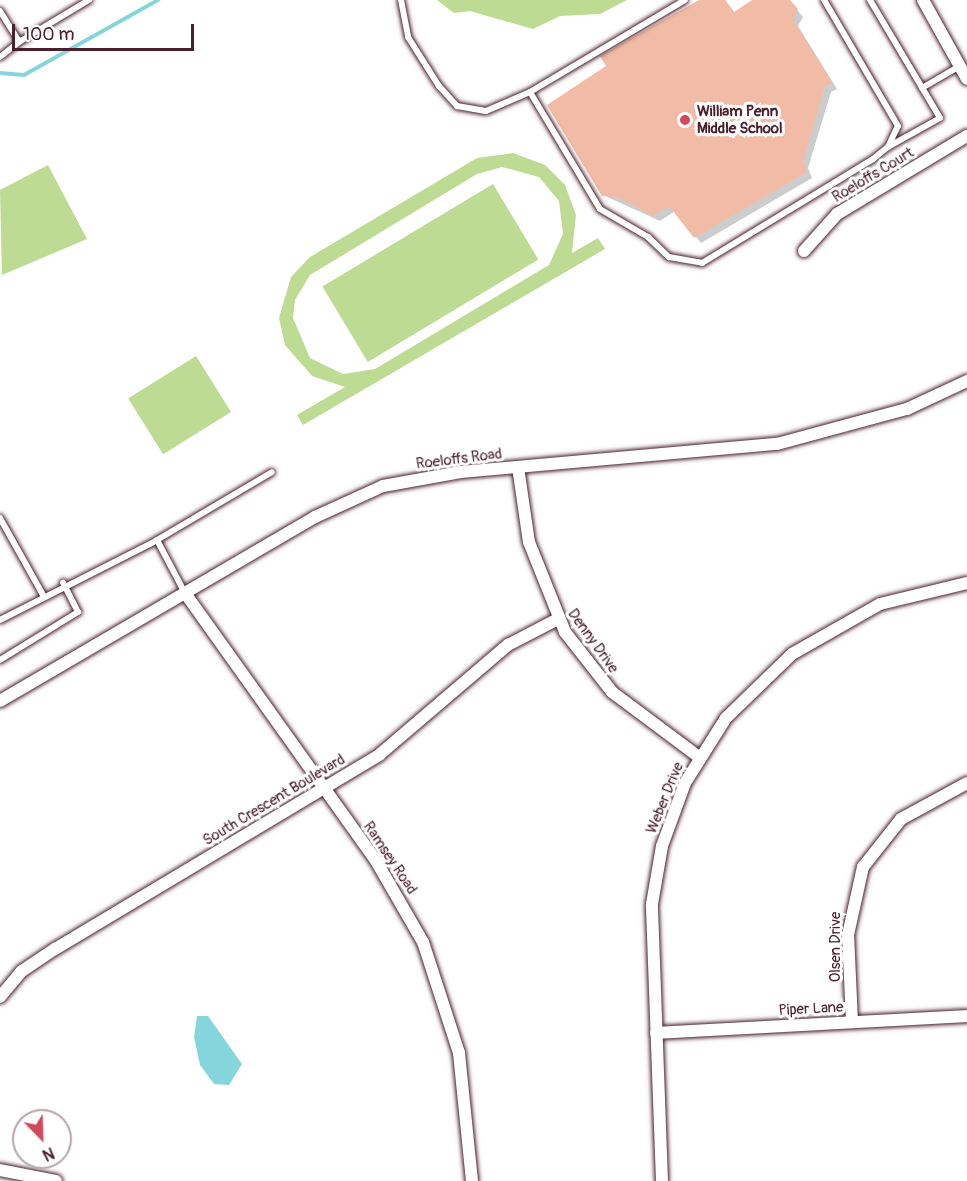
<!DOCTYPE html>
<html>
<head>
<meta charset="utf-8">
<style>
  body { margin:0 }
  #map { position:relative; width:967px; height:1181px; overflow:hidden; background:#fff; font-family:Pangolin,sans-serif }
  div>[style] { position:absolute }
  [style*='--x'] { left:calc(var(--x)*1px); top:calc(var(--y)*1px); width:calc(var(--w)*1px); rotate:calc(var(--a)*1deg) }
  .green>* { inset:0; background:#bddb93; transform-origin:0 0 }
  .water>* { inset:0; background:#85d6dc }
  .shadow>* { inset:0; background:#0003 }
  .stream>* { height:4px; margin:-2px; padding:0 2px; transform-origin:2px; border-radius:2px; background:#85d6dc }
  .building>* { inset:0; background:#f1bba5 }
  .roads { filter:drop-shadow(0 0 2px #4a1f2b) drop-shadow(0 0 2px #4a1f2b) }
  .lane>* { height:6px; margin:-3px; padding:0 3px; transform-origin:3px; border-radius:3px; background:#fff }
  .street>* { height:12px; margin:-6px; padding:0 6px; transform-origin:6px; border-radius:6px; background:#fff }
  .dots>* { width:16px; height:16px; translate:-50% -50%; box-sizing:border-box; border:3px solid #fff; border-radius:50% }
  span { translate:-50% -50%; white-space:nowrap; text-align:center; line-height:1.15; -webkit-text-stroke:6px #fff; paint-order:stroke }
  .poi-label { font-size:15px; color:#4a1f2b; font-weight:700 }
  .left { translate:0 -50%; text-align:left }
  .street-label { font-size:15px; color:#4a1f2b }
  .north { position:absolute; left:12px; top:1109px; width:60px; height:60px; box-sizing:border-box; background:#fff; border:2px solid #b7a5aa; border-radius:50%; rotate:157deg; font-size:16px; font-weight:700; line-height:24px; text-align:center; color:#4a1f2b }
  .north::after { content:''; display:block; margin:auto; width:21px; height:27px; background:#d1495b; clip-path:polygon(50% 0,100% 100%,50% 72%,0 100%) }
  .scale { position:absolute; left:12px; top:24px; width:182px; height:27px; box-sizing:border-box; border:3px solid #4a1f2b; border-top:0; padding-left:8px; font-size:18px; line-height:21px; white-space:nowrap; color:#4a1f2b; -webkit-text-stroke:4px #fff; paint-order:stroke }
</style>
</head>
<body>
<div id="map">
  <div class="green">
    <div style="clip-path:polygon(437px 0,627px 0,600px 14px,560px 16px,533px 29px,470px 11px,454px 13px)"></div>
    <div style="clip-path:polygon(evenodd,513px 153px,545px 165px,565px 185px,576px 215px,572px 253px,598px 238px,605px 249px,303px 425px,297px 415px,345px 387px,312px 376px,285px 345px,279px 318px,291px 277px,310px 257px,477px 158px,513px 153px,502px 167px,539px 177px,559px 201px,563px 234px,549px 265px,375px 369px,343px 374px,310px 358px,293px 318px,295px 300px,310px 275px,477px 174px,502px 167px)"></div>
    <div style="clip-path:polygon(48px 165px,87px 239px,2px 275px,0 190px)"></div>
    <div style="left:493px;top:184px;width:88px;height:199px;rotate:59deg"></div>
    <div style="left:196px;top:356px;width:66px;height:80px;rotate:58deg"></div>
  </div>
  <div class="water">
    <div style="clip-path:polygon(197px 1016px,208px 1016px,242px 1064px,229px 1085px,214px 1084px,200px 1065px,194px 1037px)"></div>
  </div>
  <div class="shadow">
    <div style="clip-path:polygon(703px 0,725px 0,735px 13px,755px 0,789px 0,803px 17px,798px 26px,837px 89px,831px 92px,808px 168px,812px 178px,701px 243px,675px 211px,660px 221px,603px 195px,608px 66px)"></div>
  </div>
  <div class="stream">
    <div style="--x:0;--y:73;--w:24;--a:5"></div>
    <div style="--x:24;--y:75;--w:154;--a:-29.2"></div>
  </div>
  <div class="building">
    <div style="clip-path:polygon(699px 0,725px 0,734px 12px,752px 0,790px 0,798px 9px,793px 19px,832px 83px,825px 86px,803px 161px,807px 172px,694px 238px,669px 206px,653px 216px,618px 197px,602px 196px,547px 105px,606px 66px,600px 56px)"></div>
  </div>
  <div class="roads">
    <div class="lane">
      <div style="--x:401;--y:0;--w:38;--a:79"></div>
      <div style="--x:408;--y:37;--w:58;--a:57.7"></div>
      <div style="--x:439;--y:86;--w:27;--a:48"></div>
      <div style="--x:457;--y:106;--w:29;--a:10"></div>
      <div style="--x:486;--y:111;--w:48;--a:-23.4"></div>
      <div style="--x:530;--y:92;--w:180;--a:-30.7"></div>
      <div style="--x:870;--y:0;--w:137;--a:59.3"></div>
      <div style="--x:940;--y:118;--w:60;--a:150.9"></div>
      <div style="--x:0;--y:11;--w:36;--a:58"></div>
      <div style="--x:19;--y:42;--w:82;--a:-31"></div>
      <div style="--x:0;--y:57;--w:24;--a:-38"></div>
      <div style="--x:922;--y:88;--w:44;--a:-30.1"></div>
      <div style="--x:530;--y:92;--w:136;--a:59.1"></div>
      <div style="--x:600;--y:209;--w:56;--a:30.3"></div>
      <div style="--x:648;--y:237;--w:29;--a:44"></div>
      <div style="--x:669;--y:257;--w:34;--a:10"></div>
      <div style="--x:702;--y:263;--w:200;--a:-31.3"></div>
      <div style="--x:873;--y:159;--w:19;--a:-39"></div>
      <div style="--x:888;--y:147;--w:23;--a:-65"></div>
      <div style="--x:898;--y:126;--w:146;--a:-120.4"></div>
      <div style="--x:0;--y:518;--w:88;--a:60.8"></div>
      <div style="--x:157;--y:540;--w:60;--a:62.2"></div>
      <div style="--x:0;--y:620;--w:170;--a:-26.9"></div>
      <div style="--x:152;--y:543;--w:139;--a:-30.6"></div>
      <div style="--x:0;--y:660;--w:92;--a:-31.6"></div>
      <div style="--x:78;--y:612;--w:33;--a:-117"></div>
    </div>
    <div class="street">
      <div style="--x:923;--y:0;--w:90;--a:60.9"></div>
      <div style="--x:804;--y:251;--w:50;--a:-48.3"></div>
      <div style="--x:837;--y:214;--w:152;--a:-31"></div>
      <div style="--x:518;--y:467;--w:76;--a:81.7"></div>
      <div style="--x:529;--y:542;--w:97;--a:68.2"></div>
      <div style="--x:565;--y:632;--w:76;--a:51.9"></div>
      <div style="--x:612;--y:692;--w:109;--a:36.8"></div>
      <div style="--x:185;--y:593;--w:327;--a:54.5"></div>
      <div style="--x:375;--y:859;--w:96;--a:60"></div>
      <div style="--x:423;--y:942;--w:117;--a:72"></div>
      <div style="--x:459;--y:1053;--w:129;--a:84.2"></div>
      <div style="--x:0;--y:701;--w:365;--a:-30.3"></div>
      <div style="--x:315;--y:517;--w:75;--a:-24.5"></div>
      <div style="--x:383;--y:486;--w:79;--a:-10.2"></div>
      <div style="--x:461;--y:472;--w:317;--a:-5.1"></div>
      <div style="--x:777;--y:444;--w:135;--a:-15.1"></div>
      <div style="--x:907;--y:409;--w:66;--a:-25"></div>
      <div style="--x:0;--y:997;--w:34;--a:-50"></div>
      <div style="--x:22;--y:971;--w:40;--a:-34"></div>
      <div style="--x:55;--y:949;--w:378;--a:-30.9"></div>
      <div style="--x:379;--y:755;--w:170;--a:-40.5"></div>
      <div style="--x:508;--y:645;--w:56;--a:-27.5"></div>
      <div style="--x:852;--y:1022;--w:87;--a:-92.6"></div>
      <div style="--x:848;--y:935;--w:70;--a:-77.6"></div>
      <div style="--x:863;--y:867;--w:61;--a:-51.6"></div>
      <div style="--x:901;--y:819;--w:75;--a:-28.6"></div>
      <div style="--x:656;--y:1033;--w:311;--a:-3.1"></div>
      <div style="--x:0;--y:1170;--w:57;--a:11.1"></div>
      <div style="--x:662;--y:1181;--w:277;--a:-92.1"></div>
      <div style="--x:652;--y:904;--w:59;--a:-80.2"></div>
      <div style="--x:662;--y:846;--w:67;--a:-69.9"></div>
      <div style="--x:685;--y:783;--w:77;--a:-57.8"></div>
      <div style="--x:726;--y:718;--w:92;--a:-44.1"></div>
      <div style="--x:792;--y:654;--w:101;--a:-29.6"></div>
      <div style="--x:880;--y:604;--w:89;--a:-13.6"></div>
    </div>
  </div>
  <div class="dots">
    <div style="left:685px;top:120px;background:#d1495b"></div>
  </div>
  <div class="poi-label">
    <span class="left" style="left:697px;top:120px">William Penn<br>Middle School</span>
  </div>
  <div class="street-label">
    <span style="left:873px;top:175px;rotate:-31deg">Roeloffs Court</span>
    <span style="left:459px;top:459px;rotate:-7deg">Roeloffs Road</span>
    <span style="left:593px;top:641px;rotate:54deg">Denny Drive</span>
    <span style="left:665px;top:798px;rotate:-68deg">Weber Drive</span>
    <span style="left:274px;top:800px;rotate:-31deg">South Crescent Boulevard</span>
    <span style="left:390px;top:858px;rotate:56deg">Ramsey Road</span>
    <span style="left:836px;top:947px;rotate:-90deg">Olsen Drive</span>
    <span style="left:811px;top:1009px;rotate:-3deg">Piper Lane</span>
  </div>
  <div class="north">N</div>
  <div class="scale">100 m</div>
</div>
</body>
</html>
